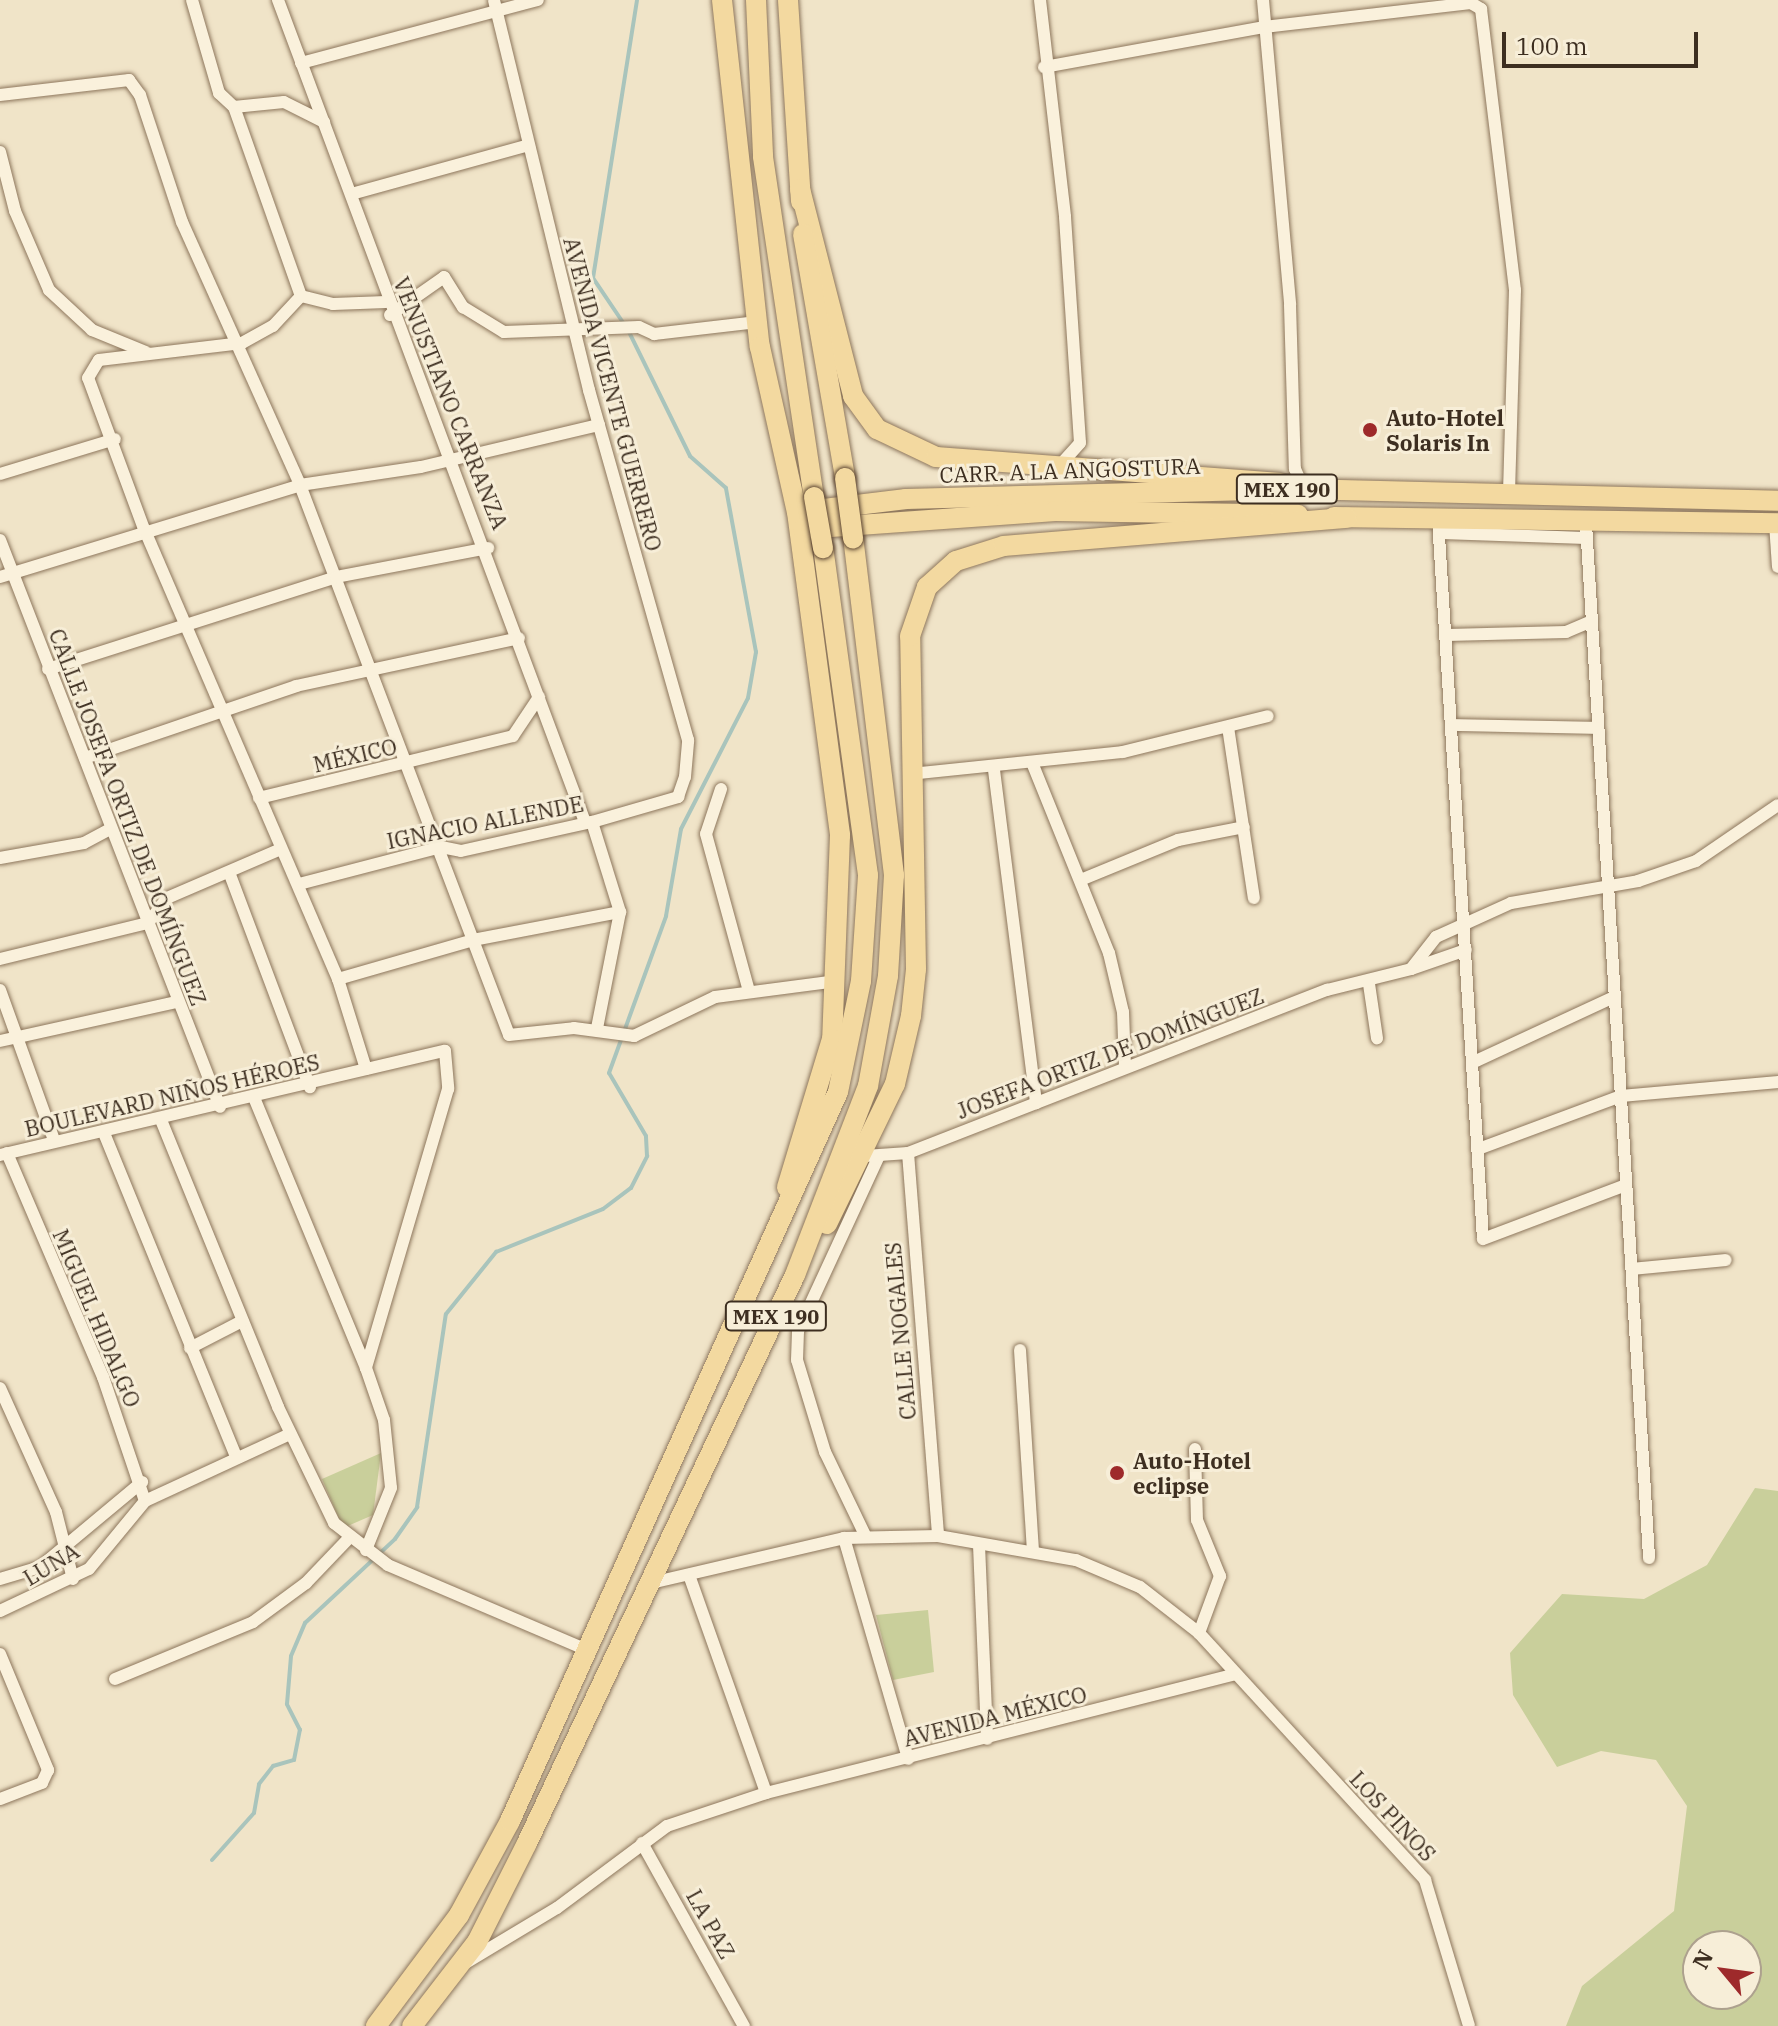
<!DOCTYPE html>
<html>
<head>
<meta charset="utf-8">
<style>
  body { margin:0 }
  #map { position:relative; width:1778px; height:2026px; overflow:hidden; background:#f0e4c8; font-family:"IBM Plex Serif",serif }
  div>[style] { position:absolute }
  [style*='--x'] { left:calc(var(--x)*1px); top:calc(var(--y)*1px); width:calc(var(--w)*1px); rotate:calc(var(--a)*1deg) }
  .green>* { inset:0; background:#c9cf9b }
  .stream>* { height:4px; margin:-2px; padding:0 2px; transform-origin:2px; border-radius:2px; background:#a9c4bc }
  .roads { filter:drop-shadow(0 0 2px #8d765c) drop-shadow(0 0 2px #8d765c) }
  .minor>* { height:12px; margin:-6px; padding:0 6px; transform-origin:6px; border-radius:6px; background:#faf1dc }
  .primary>* { height:20px; margin:-10px; padding:0 10px; transform-origin:10px; border-radius:10px; background:#f3d9a0 }
  .bridges { filter:drop-shadow(0 0 2px #5b4430) drop-shadow(0 0 2px #5b4430) }
  .primary-bridge>* { height:20px; margin:-10px; padding:0 10px; transform-origin:10px; border-radius:10px; background:#f3d9a0 }
  .dots>* { width:22px; height:22px; translate:-50% -50%; box-sizing:border-box; border:4px solid #f7eed8; border-radius:50% }
  span { translate:-50% -50%; white-space:nowrap; text-align:center; line-height:1.15; -webkit-text-stroke:6px #f7eed8; paint-order:stroke }
  .shield-label span { padding:2px 6px; background:#f7eed8; border:2px solid; border-radius:6px; -webkit-text-stroke-width:0 }
  .shield-label { font-size:20px; color:#3d2e20; font-weight:700 }
  .street-label { font-size:22px; color:#3d2e20 }
  .poi-label { font-size:22px; color:#3d2e20; font-weight:700 }
  .left { translate:0 -50%; text-align:left }
  .north { position:absolute; left:1682px; top:1930px; width:80px; height:80px; box-sizing:border-box; background:#f7eed8; border:2px solid #ada18e; border-radius:50%; rotate:299deg; font-size:22px; font-weight:700; line-height:32px; text-align:center; color:#3d2e20 }
  .north::after { content:''; display:block; margin:auto; width:28px; height:36px; background:#9e2a2b; clip-path:polygon(50% 0,100% 100%,50% 72%,0 100%) }
  .scale { position:absolute; left:1502px; top:32px; width:196px; height:36px; box-sizing:border-box; border:4px solid #3d2e20; border-top:0; padding-left:10px; font-size:24px; line-height:28px; white-space:nowrap; color:#3d2e20; -webkit-text-stroke:6px #f7eed8; paint-order:stroke }
</style>
</head>
<body>
<div id="map">
  <div class="green">
    <div style="clip-path:polygon(381px 1453px,373px 1515px,343px 1528px,322px 1479px)"></div>
    <div style="clip-path:polygon(evenodd,1755px 1488px,1778px 1491px,1778px 2026px,1566px 2026px,1582px 1986px,1674px 1911px,1687px 1806px,1656px 1760px,1601px 1751px,1557px 1767px,1513px 1695px,1510px 1653px,1562px 1594px,1644px 1599px,1707px 1565px,1755px 1488px,1698px 1946px,1746px 1946px,1746px 1994px,1698px 1994px,1698px 1946px)"></div>
    <div style="clip-path:polygon(928px 1610px,934px 1672px,893px 1680px,876px 1615px)"></div>
  </div>
  <div class="stream">
    <div style="--x:624;--y:324;--w:55;--a:-124"></div>
    <div style="--x:593;--y:278;--w:281;--a:-81"></div>
    <div style="--x:212;--y:1860;--w:63;--a:-48.2"></div>
    <div style="--x:254;--y:1813;--w:29;--a:-80"></div>
    <div style="--x:259;--y:1784;--w:23;--a:-52"></div>
    <div style="--x:273;--y:1766;--w:22;--a:-16"></div>
    <div style="--x:294;--y:1760;--w:31;--a:-79"></div>
    <div style="--x:300;--y:1730;--w:29;--a:-117"></div>
    <div style="--x:287;--y:1704;--w:48;--a:-85.2"></div>
    <div style="--x:291;--y:1656;--w:36;--a:-67"></div>
    <div style="--x:305;--y:1623;--w:123;--a:-43"></div>
    <div style="--x:395;--y:1539;--w:39;--a:-55"></div>
    <div style="--x:417;--y:1507;--w:195;--a:-81.5"></div>
    <div style="--x:446;--y:1314;--w:80;--a:-51.1"></div>
    <div style="--x:496;--y:1252;--w:115;--a:-21.9"></div>
    <div style="--x:603;--y:1209;--w:35;--a:-37"></div>
    <div style="--x:631;--y:1188;--w:36;--a:-63"></div>
    <div style="--x:647;--y:1156;--w:20;--a:-93"></div>
    <div style="--x:646;--y:1136;--w:73;--a:-120.4"></div>
    <div style="--x:609;--y:1073;--w:167;--a:-70"></div>
    <div style="--x:666;--y:916;--w:88;--a:-80.2"></div>
    <div style="--x:681;--y:829;--w:147;--a:-62.9"></div>
    <div style="--x:748;--y:698;--w:47;--a:-80.1"></div>
    <div style="--x:756;--y:652;--w:167;--a:-100.4"></div>
    <div style="--x:726;--y:488;--w:48;--a:-138.4"></div>
    <div style="--x:690;--y:456;--w:138;--a:-116.2"></div>
  </div>
  <div class="roads">
    <div class="minor">
      <div style="--x:192;--y:0;--w:97;--a:73.8"></div>
      <div style="--x:219;--y:93;--w:21;--a:43"></div>
      <div style="--x:234;--y:107;--w:201;--a:70.5"></div>
      <div style="--x:278;--y:0;--w:877;--a:69.52"></div>
      <div style="--x:1040;--y:0;--w:218;--a:83.4"></div>
      <div style="--x:1065;--y:217;--w:226;--a:86.2"></div>
      <div style="--x:1080;--y:443;--w:31;--a:132"></div>
      <div style="--x:1263;--y:0;--w:306;--a:84.9"></div>
      <div style="--x:1290;--y:305;--w:164;--a:88.3"></div>
      <div style="--x:1295;--y:469;--w:22;--a:66"></div>
      <div style="--x:301;--y:63;--w:245;--a:-14.9"></div>
      <div style="--x:1044;--y:67;--w:224;--a:-10.3"></div>
      <div style="--x:1264;--y:27;--w:208;--a:-6.6"></div>
      <div style="--x:1471;--y:3;--w:12;--a:31"></div>
      <div style="--x:1481;--y:9;--w:283;--a:83.1"></div>
      <div style="--x:1515;--y:290;--w:207;--a:91.7"></div>
      <div style="--x:0;--y:95;--w:130;--a:-6.6"></div>
      <div style="--x:129;--y:80;--w:19;--a:54"></div>
      <div style="--x:140;--y:95;--w:134;--a:71.7"></div>
      <div style="--x:182;--y:222;--w:288;--a:65.8"></div>
      <div style="--x:300;--y:485;--w:588;--a:69.19"></div>
      <div style="--x:509;--y:1035;--w:65;--a:-6.1"></div>
      <div style="--x:574;--y:1028;--w:61;--a:7.6"></div>
      <div style="--x:634;--y:1036;--w:90;--a:-25.7"></div>
      <div style="--x:715;--y:997;--w:123;--a:-7.5"></div>
      <div style="--x:234;--y:107;--w:50;--a:-5.7"></div>
      <div style="--x:284;--y:102;--w:45;--a:26.6"></div>
      <div style="--x:0;--y:152;--w:61;--a:75.7"></div>
      <div style="--x:15;--y:211;--w:86;--a:66.7"></div>
      <div style="--x:49;--y:290;--w:59;--a:42.9"></div>
      <div style="--x:92;--y:330;--w:58;--a:22.2"></div>
      <div style="--x:355;--y:193;--w:177;--a:-15.4"></div>
      <div style="--x:390;--y:315;--w:66;--a:-35.1"></div>
      <div style="--x:444;--y:277;--w:36;--a:58"></div>
      <div style="--x:463;--y:307;--w:48;--a:31.4"></div>
      <div style="--x:504;--y:332;--w:135;--a:-2.1"></div>
      <div style="--x:639;--y:327;--w:17;--a:25"></div>
      <div style="--x:654;--y:334;--w:104;--a:-6.6"></div>
      <div style="--x:0;--y:474;--w:120;--a:-16.9"></div>
      <div style="--x:1438;--y:520;--w:720;--a:86.42"></div>
      <div style="--x:1483;--y:1239;--w:150;--a:-20.7"></div>
      <div style="--x:1775;--y:523;--w:44;--a:86.1"></div>
      <div style="--x:1586;--y:524;--w:1036;--a:86.51"></div>
      <div style="--x:1441;--y:533;--w:146;--a:2"></div>
      <div style="--x:0;--y:540;--w:608;--a:68.79"></div>
      <div style="--x:0;--y:577;--w:314;--a:-17"></div>
      <div style="--x:300;--y:485;--w:122;--a:-8.5"></div>
      <div style="--x:421;--y:467;--w:183;--a:-13.3"></div>
      <div style="--x:1447;--y:635;--w:119;--a:-1.4"></div>
      <div style="--x:1566;--y:632;--w:28;--a:-23"></div>
      <div style="--x:48;--y:669;--w:302;--a:-17.7"></div>
      <div style="--x:336;--y:577;--w:155;--a:-10.8"></div>
      <div style="--x:1454;--y:725;--w:142;--a:1.2"></div>
      <div style="--x:1228;--y:727;--w:173;--a:81.4"></div>
      <div style="--x:85;--y:758;--w:223;--a:-18.8"></div>
      <div style="--x:296;--y:686;--w:228;--a:-12.1"></div>
      <div style="--x:1033;--y:765;--w:203;--a:68"></div>
      <div style="--x:1109;--y:953;--w:61;--a:76.7"></div>
      <div style="--x:1123;--y:1012;--w:54;--a:87.9"></div>
      <div style="--x:994;--y:770;--w:336;--a:82.8"></div>
      <div style="--x:910;--y:774;--w:214;--a:-5.9"></div>
      <div style="--x:1123;--y:752;--w:149;--a:-13.9"></div>
      <div style="--x:721;--y:789;--w:47;--a:108.4"></div>
      <div style="--x:706;--y:834;--w:160;--a:74.7"></div>
      <div style="--x:259;--y:798;--w:261;--a:-13.7"></div>
      <div style="--x:513;--y:736;--w:47;--a:-56.3"></div>
      <div style="--x:592;--y:822;--w:94;--a:72.7"></div>
      <div style="--x:0;--y:858;--w:85;--a:-10.1"></div>
      <div style="--x:84;--y:843;--w:27;--a:-28"></div>
      <div style="--x:229;--y:872;--w:230;--a:69.4"></div>
      <div style="--x:1083;--y:879;--w:103;--a:-22.3"></div>
      <div style="--x:1178;--y:840;--w:67;--a:-11.1"></div>
      <div style="--x:299;--y:884;--w:147;--a:-14.6"></div>
      <div style="--x:441;--y:847;--w:20;--a:11"></div>
      <div style="--x:461;--y:851;--w:134;--a:-12.5"></div>
      <div style="--x:592;--y:822;--w:90;--a:-16.2"></div>
      <div style="--x:678;--y:797;--w:21;--a:-71"></div>
      <div style="--x:685;--y:777;--w:37;--a:-85"></div>
      <div style="--x:688;--y:740;--w:364;--a:-105.8"></div>
      <div style="--x:589;--y:390;--w:401;--a:-103.7"></div>
      <div style="--x:0;--y:959;--w:152;--a:-13.7"></div>
      <div style="--x:148;--y:923;--w:31;--a:-53"></div>
      <div style="--x:167;--y:898;--w:124;--a:-23.3"></div>
      <div style="--x:1411;--y:969;--w:58;--a:-19.1"></div>
      <div style="--x:338;--y:979;--w:141;--a:-16.1"></div>
      <div style="--x:473;--y:940;--w:150;--a:-10.8"></div>
      <div style="--x:620;--y:912;--w:118;--a:101.2"></div>
      <div style="--x:1369;--y:984;--w:55;--a:81.6"></div>
      <div style="--x:0;--y:990;--w:159;--a:70.2"></div>
      <div style="--x:0;--y:1041;--w:180;--a:-12.5"></div>
      <div style="--x:1476;--y:1061;--w:150;--a:-24.9"></div>
      <div style="--x:366;--y:1069;--w:94;--a:-107.3"></div>
      <div style="--x:338;--y:979;--w:490;--a:-113.3"></div>
      <div style="--x:144;--y:529;--w:161;--a:-110.3"></div>
      <div style="--x:88;--y:378;--w:21;--a:-59"></div>
      <div style="--x:99;--y:360;--w:144;--a:-6.8"></div>
      <div style="--x:242;--y:343;--w:35;--a:-29"></div>
      <div style="--x:273;--y:326;--w:41;--a:-47"></div>
      <div style="--x:301;--y:296;--w:33;--a:14"></div>
      <div style="--x:333;--y:304;--w:53;--a:-2.2"></div>
      <div style="--x:161;--y:1120;--w:310;--a:67.8"></div>
      <div style="--x:278;--y:1407;--w:129;--a:64.2"></div>
      <div style="--x:334;--y:1523;--w:68;--a:37.9"></div>
      <div style="--x:388;--y:1565;--w:220;--a:23.1"></div>
      <div style="--x:104;--y:1133;--w:349;--a:67.8"></div>
      <div style="--x:1481;--y:1148;--w:149;--a:-20.4"></div>
      <div style="--x:1621;--y:1096;--w:158;--a:-5.1"></div>
      <div style="--x:7;--y:1153;--w:244;--a:66.8"></div>
      <div style="--x:103;--y:1377;--w:131;--a:71.3"></div>
      <div style="--x:908;--y:1153;--w:384;--a:85.5"></div>
      <div style="--x:0;--y:1155;--w:457;--a:-13.2"></div>
      <div style="--x:445;--y:1051;--w:38;--a:85"></div>
      <div style="--x:448;--y:1089;--w:291;--a:106.4"></div>
      <div style="--x:366;--y:1368;--w:290;--a:-112.5"></div>
      <div style="--x:865;--y:1156;--w:43;--a:-4"></div>
      <div style="--x:908;--y:1153;--w:450;--a:-21.3"></div>
      <div style="--x:1327;--y:990;--w:87;--a:-14"></div>
      <div style="--x:1411;--y:969;--w:41;--a:-52"></div>
      <div style="--x:1436;--y:937;--w:82;--a:-24.4"></div>
      <div style="--x:1511;--y:903;--w:129;--a:-9.8"></div>
      <div style="--x:1638;--y:881;--w:61;--a:-19"></div>
      <div style="--x:1696;--y:861;--w:99;--a:-34.3"></div>
      <div style="--x:1632;--y:1269;--w:94;--a:-5.5"></div>
      <div style="--x:190;--y:1348;--w:59;--a:-27.4"></div>
      <div style="--x:1020;--y:1350;--w:200;--a:86.3"></div>
      <div style="--x:366;--y:1368;--w:55;--a:70.9"></div>
      <div style="--x:384;--y:1420;--w:68;--a:84.1"></div>
      <div style="--x:391;--y:1488;--w:67;--a:112"></div>
      <div style="--x:0;--y:1388;--w:136;--a:65.7"></div>
      <div style="--x:56;--y:1512;--w:69;--a:75.8"></div>
      <div style="--x:1195;--y:1449;--w:71;--a:88.4"></div>
      <div style="--x:1197;--y:1520;--w:61;--a:67.7"></div>
      <div style="--x:1220;--y:1576;--w:61;--a:110.2"></div>
      <div style="--x:865;--y:1535;--w:92;--a:-115.7"></div>
      <div style="--x:825;--y:1452;--w:96;--a:-106.9"></div>
      <div style="--x:797;--y:1360;--w:29;--a:-88"></div>
      <div style="--x:798;--y:1331;--w:191;--a:-65.2"></div>
      <div style="--x:844;--y:1538;--w:230;--a:73.8"></div>
      <div style="--x:979;--y:1545;--w:194;--a:87.6"></div>
      <div style="--x:689;--y:1575;--w:231;--a:70.5"></div>
      <div style="--x:0;--y:1579;--w:42;--a:-16.7"></div>
      <div style="--x:40;--y:1567;--w:133;--a:-39.8"></div>
      <div style="--x:651;--y:1583;--w:198;--a:-13.1"></div>
      <div style="--x:844;--y:1538;--w:94;--a:-1.2"></div>
      <div style="--x:938;--y:1536;--w:140;--a:9.9"></div>
      <div style="--x:1076;--y:1560;--w:69;--a:22.9"></div>
      <div style="--x:1140;--y:1587;--w:75;--a:37.9"></div>
      <div style="--x:1199;--y:1633;--w:335;--a:47.5"></div>
      <div style="--x:1425;--y:1880;--w:152;--a:73.2"></div>
      <div style="--x:0;--y:1611;--w:98;--a:-25.3"></div>
      <div style="--x:89;--y:1569;--w:88;--a:-50.5"></div>
      <div style="--x:145;--y:1501;--w:160;--a:-24.8"></div>
      <div style="--x:0;--y:1654;--w:126;--a:67.5"></div>
      <div style="--x:48;--y:1770;--w:14;--a:115"></div>
      <div style="--x:42;--y:1783;--w:45;--a:159.1"></div>
      <div style="--x:115;--y:1679;--w:149;--a:-22.4"></div>
      <div style="--x:253;--y:1622;--w:66;--a:-36.3"></div>
      <div style="--x:306;--y:1583;--w:62;--a:-46.3"></div>
      <div style="--x:642;--y:1843;--w:210;--a:60.9"></div>
      <div style="--x:467;--y:1962;--w:105;--a:-31"></div>
      <div style="--x:557;--y:1908;--w:137;--a:-36.7"></div>
      <div style="--x:667;--y:1826;--w:104;--a:-18.4"></div>
      <div style="--x:766;--y:1793;--w:482;--a:-14.2"></div>
    </div>
    <div class="primary">
      <div style="--x:722;--y:0;--w:349;--a:83.8"></div>
      <div style="--x:760;--y:347;--w:169;--a:77.4"></div>
      <div style="--x:797;--y:512;--w:326;--a:82.4"></div>
      <div style="--x:840;--y:835;--w:204;--a:92.2"></div>
      <div style="--x:832;--y:1039;--w:155;--a:106.9"></div>
      <div style="--x:756;--y:0;--w:157;--a:87.4"></div>
      <div style="--x:763;--y:157;--w:344;--a:81.5"></div>
      <div style="--x:788;--y:0;--w:202;--a:86.3"></div>
      <div style="--x:800;--y:189;--w:214;--a:75.6"></div>
      <div style="--x:853;--y:396;--w:41;--a:54"></div>
      <div style="--x:877;--y:429;--w:65;--a:25.4"></div>
      <div style="--x:936;--y:457;--w:345;--a:4.3"></div>
      <div style="--x:803;--y:234;--w:248;--a:80.2"></div>
      <div style="--x:799;--y:512;--w:108;--a:-6.9"></div>
      <div style="--x:906;--y:499;--w:393;--a:-1.5"></div>
      <div style="--x:1299;--y:489;--w:479;--a:1.4"></div>
      <div style="--x:1334;--y:517;--w:444;--a:0.8"></div>
      <div style="--x:803;--y:529;--w:253;--a:-4.1"></div>
      <div style="--x:1055;--y:511;--w:243;--a:0.9"></div>
      <div style="--x:827;--y:1224;--w:156;--a:-64.1"></div>
      <div style="--x:895;--y:1084;--w:70;--a:-76.8"></div>
      <div style="--x:911;--y:1016;--w:47;--a:-83.9"></div>
      <div style="--x:916;--y:969;--w:333;--a:-91"></div>
      <div style="--x:910;--y:636;--w:52;--a:-70.9"></div>
      <div style="--x:927;--y:587;--w:39;--a:-42"></div>
      <div style="--x:956;--y:561;--w:50;--a:-17.4"></div>
      <div style="--x:1004;--y:546;--w:344;--a:-4.7"></div>
      <div style="--x:376;--y:2026;--w:139;--a:-53.2"></div>
      <div style="--x:459;--y:1915;--w:107;--a:-61.5"></div>
      <div style="--x:510;--y:1821;--w:799;--a:-65.78"></div>
      <div style="--x:838;--y:1092;--w:113;--a:-78.3"></div>
      <div style="--x:861;--y:981;--w:106;--a:-86.2"></div>
      <div style="--x:868;--y:875;--w:330;--a:-97.8"></div>
      <div style="--x:412;--y:2026;--w:106;--a:-52.3"></div>
      <div style="--x:477;--y:1942;--w:111;--a:-63.2"></div>
      <div style="--x:527;--y:1843;--w:628;--a:-64.74"></div>
      <div style="--x:795;--y:1275;--w:203;--a:-68.9"></div>
      <div style="--x:868;--y:1086;--w:112;--a:-79.7"></div>
      <div style="--x:888;--y:976;--w:101;--a:-86.6"></div>
      <div style="--x:894;--y:875;--w:339;--a:-96.9"></div>
    </div>
  </div>
  <div class="bridges">
    <div class="primary-bridge">
      <div style="--x:845;--y:478;--w:61;--a:82.4"></div>
      <div style="--x:814;--y:497;--w:52;--a:80"></div>
    </div>
  </div>
  <div class="dots">
    <div style="left:1370px;top:430px;background:#9e2a2b"></div>
    <div style="left:1117px;top:1473px;background:#9e2a2b"></div>
  </div>
  <div class="shield-label">
    <span style="left:1287px;top:489px">MEX 190</span>
    <span style="left:776px;top:1316px">MEX 190</span>
  </div>
  <div class="street-label">
    <span style="left:613px;top:394px;rotate:75deg">AVENIDA VICENTE GUERRERO</span>
    <span style="left:451px;top:403px;rotate:68deg">VENUSTIANO CARRANZA</span>
    <span style="left:1070px;top:470px;rotate:-2deg">CARR. A LA ANGOSTURA</span>
    <span style="left:355px;top:755px;rotate:-13deg">MÉXICO</span>
    <span style="left:128px;top:817px;rotate:69deg">CALLE JOSEFA ORTIZ DE DOMÍNGUEZ</span>
    <span style="left:485px;top:822px;rotate:-11deg">IGNACIO ALLENDE</span>
    <span style="left:1110px;top:1053px;rotate:-21deg">JOSEFA ORTIZ DE DOMÍNGUEZ</span>
    <span style="left:172px;top:1095px;rotate:-13deg">BOULEVARD NIÑOS HÉROES</span>
    <span style="left:97px;top:1318px;rotate:67deg">MIGUEL HIDALGO</span>
    <span style="left:900px;top:1331px;rotate:-95deg">CALLE NOGALES</span>
    <span style="left:51px;top:1564px;rotate:-31deg">LUNA</span>
    <span style="left:995px;top:1716px;rotate:-14deg">AVENIDA MÉXICO</span>
    <span style="left:1393px;top:1816px;rotate:47deg">LOS PINOS</span>
    <span style="left:711px;top:1924px;rotate:61deg">LA PAZ</span>
  </div>
  <div class="poi-label">
    <span class="left" style="left:1386px;top:430px">Auto-Hotel<br>Solaris In</span>
    <span class="left" style="left:1133px;top:1473px">Auto-Hotel<br>eclipse</span>
  </div>
  <div class="north">N</div>
  <div class="scale">100 m</div>
</div>
</body>
</html>
